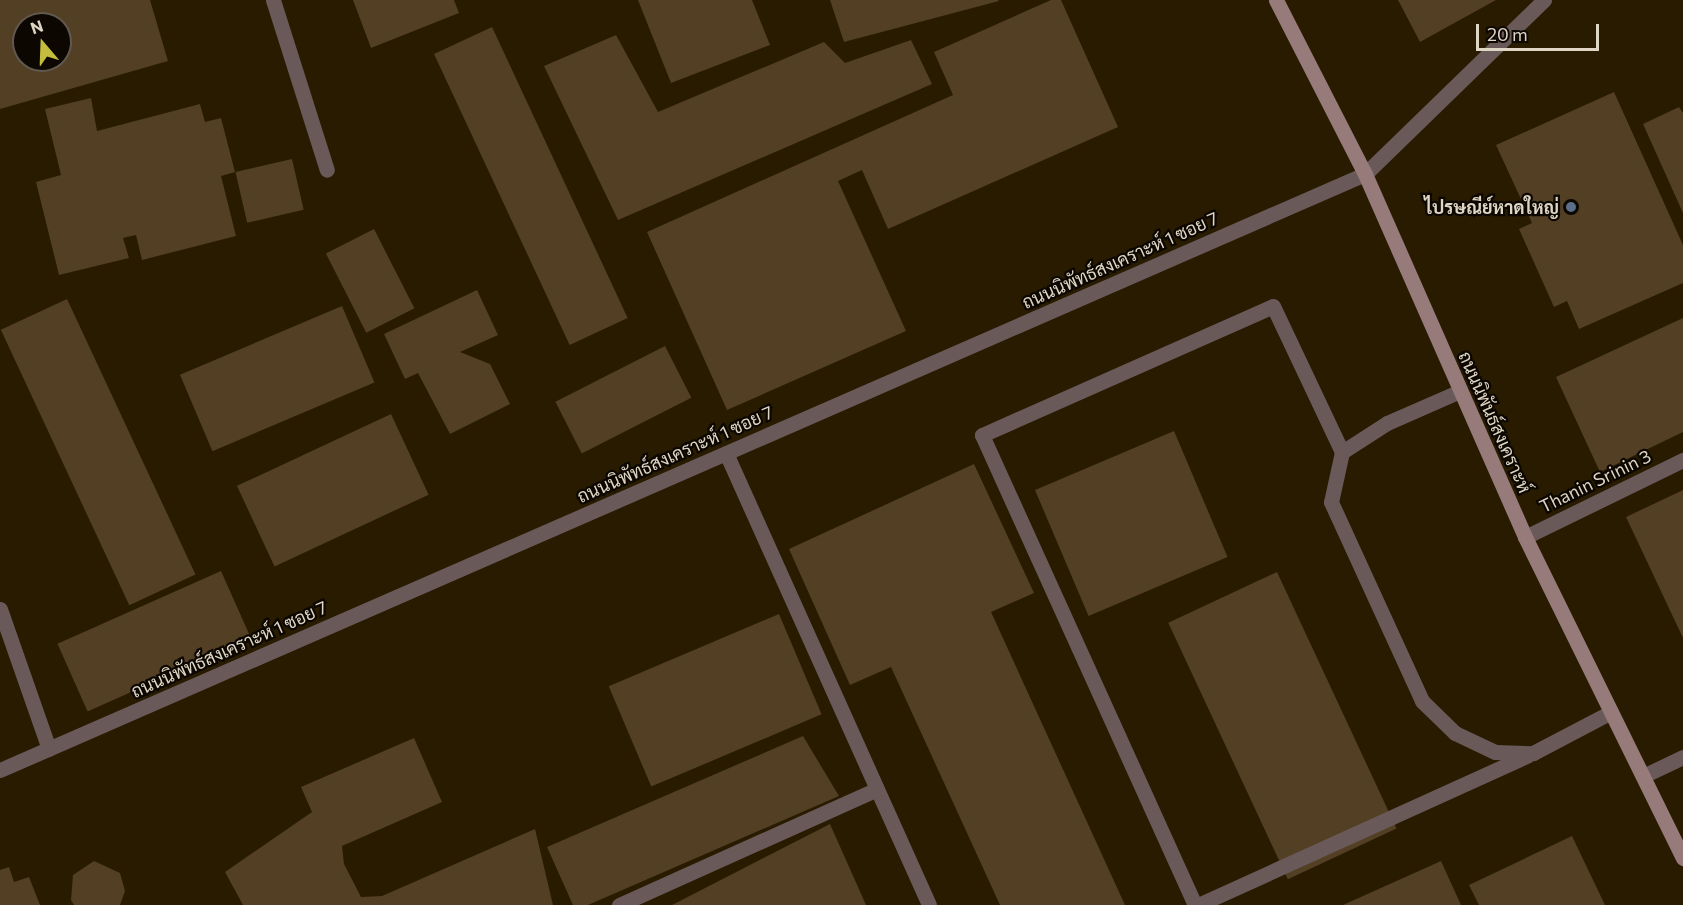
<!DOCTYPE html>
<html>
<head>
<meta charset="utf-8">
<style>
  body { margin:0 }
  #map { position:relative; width:1683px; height:905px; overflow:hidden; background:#281b00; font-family:Commissioner,Sarabun,sans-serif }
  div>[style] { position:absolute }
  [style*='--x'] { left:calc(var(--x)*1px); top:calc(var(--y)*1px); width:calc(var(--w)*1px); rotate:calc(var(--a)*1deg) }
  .building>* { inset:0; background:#523f24; transform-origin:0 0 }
  .service>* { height:15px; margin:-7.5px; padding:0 7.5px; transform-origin:7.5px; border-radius:7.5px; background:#6a5959 }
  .minor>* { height:15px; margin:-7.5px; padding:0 7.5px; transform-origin:7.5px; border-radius:7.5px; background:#6a5959 }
  .tertiary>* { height:15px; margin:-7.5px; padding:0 7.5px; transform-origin:7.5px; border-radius:7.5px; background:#6a5959 }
  .secondary>* { height:15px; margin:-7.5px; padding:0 7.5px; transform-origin:7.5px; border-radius:7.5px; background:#967b7a }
  .dots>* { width:16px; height:16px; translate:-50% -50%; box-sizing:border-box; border:3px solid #0c0701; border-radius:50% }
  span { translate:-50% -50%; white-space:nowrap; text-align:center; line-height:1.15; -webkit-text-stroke:4.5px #0c0701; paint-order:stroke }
  .poi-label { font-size:18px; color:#ded5c5; font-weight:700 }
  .right { translate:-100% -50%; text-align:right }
  .street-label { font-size:18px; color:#ded5c5 }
  .north { position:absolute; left:12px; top:12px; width:60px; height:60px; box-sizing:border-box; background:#0c0701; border:2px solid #60594f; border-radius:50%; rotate:341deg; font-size:16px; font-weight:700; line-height:24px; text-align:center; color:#ded5c5 }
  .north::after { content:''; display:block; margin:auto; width:21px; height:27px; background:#c4bc3d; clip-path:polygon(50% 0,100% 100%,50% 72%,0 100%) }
  .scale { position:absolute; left:1476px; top:24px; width:123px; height:27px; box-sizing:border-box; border:3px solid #ded5c5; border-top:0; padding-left:8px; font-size:18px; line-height:21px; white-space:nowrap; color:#ded5c5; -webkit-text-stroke:4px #0c0701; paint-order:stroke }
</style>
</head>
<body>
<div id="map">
  <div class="building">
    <div style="clip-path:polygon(evenodd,0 0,150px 0,168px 61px,0 109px,0 0,24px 24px,60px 24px,60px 60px,24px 60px,24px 24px)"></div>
    <div style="clip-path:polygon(353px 0,454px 0,459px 13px,371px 48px)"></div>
    <div style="clip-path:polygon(638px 0,752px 0,770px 45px,671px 83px)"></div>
    <div style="clip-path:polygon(830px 0,998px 0,999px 1px,844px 42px)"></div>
    <div style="clip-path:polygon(1051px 0,1061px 0,1118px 127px,888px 229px,862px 170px,838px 181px,906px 331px,727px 410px,647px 232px,953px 95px,934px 52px)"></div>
    <div style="clip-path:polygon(1398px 0,1496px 0,1420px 42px)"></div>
    <div style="left:492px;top:27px;width:321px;height:64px;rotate:65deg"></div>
    <div style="clip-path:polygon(616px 35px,658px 112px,824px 42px,845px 63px,911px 40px,932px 84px,618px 220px,544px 66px)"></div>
    <div style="clip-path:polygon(1614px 92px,1683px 245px,1683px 283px,1579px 329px,1567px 301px,1554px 307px,1519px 229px,1532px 223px,1496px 145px)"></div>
    <div style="clip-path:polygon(91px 98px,97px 131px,200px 104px,205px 122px,221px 118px,235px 172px,221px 176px,236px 236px,142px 260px,136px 235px,123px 238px,129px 258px,59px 275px,36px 182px,61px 175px,45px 109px)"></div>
    <div style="clip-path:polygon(1679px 107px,1683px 113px,1683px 213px,1643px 124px)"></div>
    <div style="left:292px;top:159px;width:52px;height:58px;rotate:77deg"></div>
    <div style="left:374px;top:229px;width:89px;height:54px;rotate:63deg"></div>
    <div style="clip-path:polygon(477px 290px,498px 335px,460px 352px,490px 364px,510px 404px,450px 434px,418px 373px,405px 379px,384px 334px)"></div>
    <div style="left:67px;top:299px;width:304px;height:73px;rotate:65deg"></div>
    <div style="left:342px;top:306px;width:83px;height:176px;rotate:67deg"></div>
    <div style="clip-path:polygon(1683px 318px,1683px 432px,1600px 472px,1556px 377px)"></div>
    <div style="left:665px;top:346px;width:58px;height:123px;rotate:63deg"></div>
    <div style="left:391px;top:414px;width:89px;height:170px;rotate:65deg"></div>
    <div style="left:1174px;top:431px;width:137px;height:151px;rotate:67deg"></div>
    <div style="clip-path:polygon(974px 464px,1034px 593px,991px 612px,1125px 905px,1000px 905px,891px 667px,850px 685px,789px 549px)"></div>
    <div style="clip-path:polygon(1683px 490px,1683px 638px,1626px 517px)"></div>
    <div style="left:221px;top:571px;width:74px;height:179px;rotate:66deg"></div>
    <div style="left:1277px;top:572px;width:283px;height:120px;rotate:65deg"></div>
    <div style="left:779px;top:614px;width:109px;height:185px;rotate:67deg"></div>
    <div style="clip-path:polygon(803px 736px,839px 796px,588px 905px,573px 905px,547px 847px)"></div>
    <div style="clip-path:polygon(414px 738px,442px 802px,342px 846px,344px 864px,361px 897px,382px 896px,535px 829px,553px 905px,243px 905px,225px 872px,312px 812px,301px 787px)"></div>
    <div style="clip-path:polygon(830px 824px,866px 905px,672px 905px)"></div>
    <div style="clip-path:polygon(1572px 836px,1605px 905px,1479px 905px,1469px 885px)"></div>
    <div style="clip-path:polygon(94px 861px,120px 873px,125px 891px,120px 905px,74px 905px,71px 900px,73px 875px)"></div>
    <div style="clip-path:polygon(1441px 861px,1461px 905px,1343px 905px)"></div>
    <div style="clip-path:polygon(9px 867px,14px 882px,29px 877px,40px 905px,0 905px,0 870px)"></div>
  </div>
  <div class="service">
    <div style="--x:1460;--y:391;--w:80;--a:156.3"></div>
    <div style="--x:1387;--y:423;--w:54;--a:147.2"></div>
    <div style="--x:1342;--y:452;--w:51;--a:102.4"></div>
    <div style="--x:1331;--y:502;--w:219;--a:65.4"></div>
    <div style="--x:1422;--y:701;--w:46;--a:44.1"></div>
    <div style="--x:1455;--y:733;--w:44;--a:25.4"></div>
    <div style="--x:1495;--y:752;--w:38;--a:2"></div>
    <div style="--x:1533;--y:753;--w:88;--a:-27.7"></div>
    <div style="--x:726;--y:453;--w:495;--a:65.8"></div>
    <div style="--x:619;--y:905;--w:281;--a:-24.2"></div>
    <div style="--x:1195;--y:905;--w:516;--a:-114.38"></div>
    <div style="--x:982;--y:435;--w:318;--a:-23.9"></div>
    <div style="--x:1273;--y:306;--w:161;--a:64.7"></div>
    <div style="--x:1198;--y:905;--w:362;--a:-24.4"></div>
  </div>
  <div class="minor">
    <div style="--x:273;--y:0;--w:178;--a:72.4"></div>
    <div style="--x:1525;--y:537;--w:176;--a:-26"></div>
    <div style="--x:0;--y:609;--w:148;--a:70.7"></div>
    <div style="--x:1643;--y:776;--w:44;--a:-25.4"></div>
  </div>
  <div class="tertiary">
    <div style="--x:0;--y:770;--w:1489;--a:-23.59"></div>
    <div style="--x:1365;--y:174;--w:250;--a:-44.2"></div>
  </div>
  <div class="secondary">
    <div style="--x:1276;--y:0;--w:195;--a:62.9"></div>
    <div style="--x:1365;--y:174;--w:397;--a:66.2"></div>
    <div style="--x:1525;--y:537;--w:358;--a:63.8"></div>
  </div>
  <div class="dots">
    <div style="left:1571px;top:207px;background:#5c6f8a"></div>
  </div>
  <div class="poi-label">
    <span class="right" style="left:1559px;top:207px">ไปรษณีย์หาดใหญ่</span>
  </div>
  <div class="street-label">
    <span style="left:1120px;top:260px;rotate:-24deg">ถนนนิพัทธ์สงเคราะห์ 1 ซอย 7</span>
    <span style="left:1495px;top:422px;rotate:66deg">ถนนนิพันธ์สงเคราะห์</span>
    <span style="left:675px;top:454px;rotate:-24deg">ถนนนิพัทธ์สงเคราะห์ 1 ซอย 7</span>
    <span style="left:1595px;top:481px;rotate:-26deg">Thanin Srinin 3</span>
    <span style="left:229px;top:649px;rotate:-24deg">ถนนนิพัทธ์สงเคราะห์ 1 ซอย 7</span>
  </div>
  <div class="north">N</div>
  <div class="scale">20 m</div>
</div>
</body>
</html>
